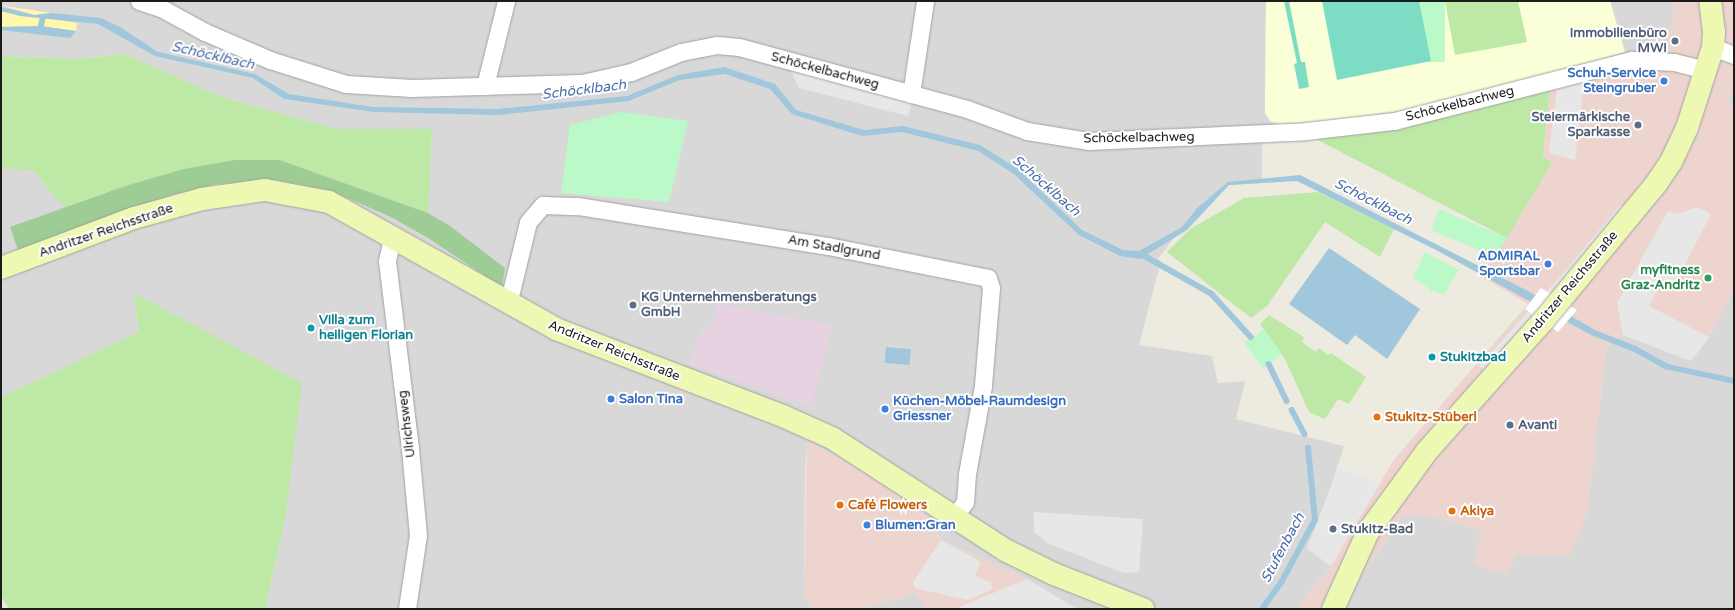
<!DOCTYPE html>
<html>
<head>
<meta charset="utf-8">
<style>
  body { margin:0 }
  #map { position:relative; width:1735px; height:610px; overflow:hidden; background:#edeae0; font-family:"Varela Round",sans-serif }
  div>[style] { position:absolute }
  [style*='--x'] { left:calc(var(--x)*1px); top:calc(var(--y)*1px); width:calc(var(--w)*1px); rotate:calc(var(--a)*1deg) }
  .residential>* { inset:0; background:#d9d8d8 }
  .commercial>* { inset:0; background:#eed4cf }
  .industrial>* { inset:0; background:#e6d2e0 }
  .education>* { inset:0; background:#faffd7 }
  .grass>* { inset:0; background:#bee8a5 }
  .forest>* { inset:0; background:#9ecc95 }
  .sand>* { inset:0; background:#fff8ac }
  .park>* { inset:0; background:#bbf9c8; transform-origin:0 0 }
  .pitch>* { inset:0; background:#7dddc4 }
  .parking>* { inset:0; background:#e7e7e7 }
  .water>* { inset:0; background:#a0c7db; transform-origin:0 0 }
  .pier>* { inset:0; background:#fff }
  .stream>* { height:5.5px; margin:-2.75px; padding:0 2.75px; transform-origin:2.75px; border-radius:2.75px; background:#a0c7db }
  .roads { filter:drop-shadow(0 0 1px #a2a2a2) drop-shadow(0 0 1px #a2a2a2) }
  .street>* { height:17px; margin:-8.5px; padding:0 8.5px; transform-origin:8.5px; border-radius:8.5px; background:#fff }
  .secondary>* { height:22px; margin:-11px; padding:0 11px; transform-origin:11px; border-radius:11px; background:#edf9b2 }
  .dots>* { width:11px; height:11px; translate:-50% -50%; box-sizing:border-box; border:2px solid #fff; border-radius:50% }
  span { translate:-50% -50%; white-space:nowrap; text-align:center; line-height:1.15; -webkit-text-stroke:4px #fff; paint-order:stroke }
  .service-label { font-size:13px; color:#4e5e75; font-weight:700 }
  .right { translate:-100% -50%; text-align:right }
  .left { translate:0 -50%; text-align:left }
  .street-label { font-size:13px; color:#1b1b1b }
  .shop-label { font-size:13px; color:#366cbe; font-weight:700 }
  .leisure-label { font-size:13px; color:#27864d; font-weight:700 }
  .culture-label { font-size:13px; color:#0d838f; font-weight:700 }
  .food-label { font-size:13px; color:#c56008; font-weight:700 }
  .water-label { font-size:14px; color:#496da9; font-style:italic }
  .frame { position:absolute; inset:0; border:2px solid #1b1b1b; pointer-events:none }
</style>
</head>
<body>
<div id="map">
  <div class="residential">
    <div style="clip-path:polygon(1px 1px,1266px 1px,1265px 113px,1330px 121px,1400px 111px,1624px 52px,1610px 1px,1673px 1px,1672px 28px,1633px 57px,1586px 78px,1426px 121px,1262px 139px,1262px 183px,1229px 185px,1197px 208px,1158px 259px,1161px 261px,1139px 345px,1212px 356px,1218px 383px,1245px 381px,1236px 419px,1344px 446px,1323px 510px,1307px 548px,1331px 566px,1296px 609px,1077px 609px,1027px 579px,941px 540px,925px 515px,867px 474px,807px 441px,805px 472px,804px 595px,814px 609px,265px 609px,285px 520px,134px 293px,139px 332px,1px 397px,1px 168px,34px 171px,64px 206px,235px 160px,427px 212px,432px 130px,337px 129px,224px 98px,125px 54px,77px 59px,1px 56px)"></div>
    <div style="clip-path:polygon(1734px 85px,1734px 107px,1727px 99px)"></div>
    <div style="clip-path:polygon(1734px 288px,1734px 609px,1339px 609px,1402px 516px,1426px 515px,1483px 530px,1474px 564px,1507px 574px,1516px 555px,1570px 556px,1600px 401px,1606px 347px,1623px 335px,1691px 361px,1709px 337px)"></div>
    <div style="clip-path:polygon(916px 591px,926px 609px,855px 609px,898px 599px)"></div>
  </div>
  <div class="commercial">
    <div style="clip-path:polygon(1673px 1px,1734px 1px,1734px 85px,1727px 99px,1734px 107px,1734px 288px,1709px 337px,1691px 361px,1623px 335px,1606px 347px,1588px 510px,1570px 556px,1516px 555px,1508px 574px,1473px 564px,1482px 530px,1426px 515px,1402px 516px,1339px 609px,1296px 609px,1331px 566px,1393px 461px,1528px 304px,1480px 276px,1507px 238px,1552px 163px,1543px 156px,1550px 88px,1633px 57px,1672px 28px)"></div>
    <div style="clip-path:polygon(807px 441px,867px 474px,925px 515px,941px 540px,1027px 579px,1077px 609px,926px 609px,916px 591px,898px 599px,855px 609px,814px 609px,804px 595px)"></div>
  </div>
  <div class="industrial">
    <div style="clip-path:polygon(717px 304px,832px 325px,811px 406px,689px 364px,704px 325px,711px 327px)"></div>
  </div>
  <div class="education">
    <div style="clip-path:polygon(1266px 1px,1610px 1px,1625px 52px,1565px 70px,1400px 111px,1330px 121px,1278px 124px,1270px 121px,1265px 113px)"></div>
  </div>
  <div class="grass">
    <div style="clip-path:polygon(1445px 1px,1518px 1px,1527px 42px,1455px 55px)"></div>
    <div style="clip-path:polygon(125px 54px,224px 98px,337px 129px,432px 129px,428px 213px,280px 160px,125px 186px,64px 207px,34px 171px,1px 168px,1px 56px,77px 59px)"></div>
    <div style="clip-path:polygon(1550px 88px,1543px 156px,1552px 163px,1507px 238px,1310px 136px,1426px 121px)"></div>
    <div style="clip-path:polygon(1318px 192px,1394px 229px,1380px 257px,1325px 222px,1267px 306px,1251px 318px,1167px 252px,1190px 229px,1244px 198px)"></div>
    <div style="clip-path:polygon(134px 293px,302px 383px,285px 520px,265px 609px,9px 609px,1px 596px,1px 397px,139px 332px)"></div>
    <div style="clip-path:polygon(1269px 315px,1304px 337px,1302px 342px,1316px 352px,1319px 348px,1328px 355px,1331px 353px,1366px 377px,1349px 404px,1338px 399px,1325px 419px,1309px 412px,1284px 357px,1260px 324px)"></div>
  </div>
  <div class="forest">
    <div style="clip-path:polygon(235px 160px,280px 160px,428px 213px,450px 226px,505px 268px,502px 287px,428px 238px,391px 217px,329px 190px,275px 180px,216px 184px,168px 196px,19px 253px,10px 227px,125px 186px,184px 169px)"></div>
  </div>
  <div class="sand">
    <div style="clip-path:polygon(1px 5px,18px 8px,51px 13px,34px 15px)"></div>
    <div style="clip-path:polygon(1px 11px,77px 23px,76px 31px,41px 26px,1px 27px)"></div>
  </div>
  <div class="park">
    <div style="left:1419px;top:1px;width:26px;height:61px"></div>
    <div style="clip-path:polygon(621px 112px,688px 121px,669px 202px,561px 193px,570px 125px)"></div>
    <div style="clip-path:polygon(1439px 209px,1484px 228px,1507px 238px,1496px 256px,1471px 247px,1431px 230px)"></div>
    <div style="clip-path:polygon(1425px 252px,1459px 270px,1444px 295px,1433px 291px,1431px 293px,1429px 288px,1413px 278px)"></div>
    <div style="left:1264px;top:329px;width:31px;height:24px;rotate:54deg"></div>
  </div>
  <div class="pitch">
    <div style="clip-path:polygon(1284px 1px,1289px 1px,1301px 62px,1305px 62px,1309px 87px,1299px 89px,1294px 64px,1297px 63px)"></div>
    <div style="clip-path:polygon(1322px 1px,1419px 1px,1431px 61px,1337px 80px)"></div>
  </div>
  <div class="parking">
    <div style="clip-path:polygon(790px 69px,912px 99px,908px 116px,799px 88px)"></div>
    <div style="clip-path:polygon(1584px 81px,1575px 160px,1549px 153px,1557px 87px)"></div>
    <div style="clip-path:polygon(1620px 205px,1624px 208px,1561px 283px,1483px 370px,1479px 366px,1558px 279px)"></div>
    <div style="clip-path:polygon(1698px 207px,1711px 214px,1675px 284px,1663px 279px,1649px 306px,1709px 337px,1691px 361px,1623px 335px,1617px 303px,1668px 211px,1677px 214px)"></div>
    <div style="clip-path:polygon(1338px 468px,1379px 482px,1331px 566px,1307px 549px)"></div>
    <div style="clip-path:polygon(1034px 512px,1143px 519px,1139px 572px,1124px 573px,1047px 543px,1034px 532px)"></div>
    <div style="clip-path:polygon(941px 540px,981px 562px,975px 575px,991px 583px,992px 589px,968px 600px,914px 588px,913px 582px)"></div>
    <div style="clip-path:polygon(1027px 579px,1077px 609px,955px 609px)"></div>
  </div>
  <div class="water">
    <div style="clip-path:polygon(1px 7px,34px 15px,51px 13px,101px 18px,120px 27px,158px 52px,255px 74px,289px 94px,373px 107px,497px 109px,627px 96px,678px 75px,724px 67px,775px 84px,796px 110px,864px 130px,903px 126px,980px 145px,1018px 169px,1082px 230px,1123px 250px,1139px 251px,1182px 227px,1197px 208px,1228px 182px,1300px 175px,1528px 291px,1595px 330px,1636px 346px,1668px 364px,1734px 378px,1734px 384px,1665px 369px,1634px 352px,1591px 335px,1438px 251px,1297px 181px,1229px 185px,1187px 230px,1140px 259px,1120px 256px,1079px 235px,1014px 174px,978px 151px,902px 132px,862px 136px,792px 114px,770px 89px,725px 74px,680px 80px,628px 101px,498px 115px,374px 112px,284px 99px,253px 78px,155px 56px,98px 24px,20px 16px,1px 11px)"></div>
    <div style="clip-path:polygon(41px 26px,76px 31px,70px 38px,1px 30px,1px 27px)"></div>
    <div style="clip-path:polygon(1329px 248px,1420px 309px,1387px 359px,1355px 335px,1347px 345px,1289px 304px)"></div>
    <div style="left:886px;top:347px;width:25px;height:16px;rotate:5deg"></div>
  </div>
  <div class="pier">
    <div style="clip-path:polygon(1541px 288px,1577px 310px,1558px 332px,1525px 309px)"></div>
  </div>
  <div class="stream">
    <div style="--x:37;--y:30;--w:3;--a:0"></div>
    <div style="--x:40;--y:30;--w:13;--a:-77"></div>
    <div style="--x:1141;--y:254;--w:81;--a:29.4"></div>
    <div style="--x:1212;--y:294;--w:58;--a:47.8"></div>
    <div style="--x:1269;--y:364;--w:41;--a:64.1"></div>
    <div style="--x:1292;--y:410;--w:27;--a:62"></div>
    <div style="--x:1262;--y:609;--w:34;--a:-54"></div>
    <div style="--x:1282;--y:581;--w:69;--a:-61.6"></div>
    <div style="--x:1315;--y:520;--w:72;--a:-95.6"></div>
  </div>
  <div class="roads">
    <div class="street">
      <div style="--x:139;--y:1;--w:23;--a:18"></div>
      <div style="--x:161;--y:8;--w:50;--a:28.6"></div>
      <div style="--x:205;--y:32;--w:71;--a:23.3"></div>
      <div style="--x:270;--y:60;--w:80;--a:17.5"></div>
      <div style="--x:346;--y:84;--w:66;--a:3.5"></div>
      <div style="--x:412;--y:88;--w:170;--a:-1.7"></div>
      <div style="--x:582;--y:83;--w:50;--a:-12.7"></div>
      <div style="--x:631;--y:72;--w:54;--a:-21.8"></div>
      <div style="--x:681;--y:52;--w:37;--a:-11"></div>
      <div style="--x:717;--y:45;--w:22;--a:5"></div>
      <div style="--x:739;--y:47;--w:236;--a:15.2"></div>
      <div style="--x:967;--y:109;--w:64;--a:20.1"></div>
      <div style="--x:1027;--y:131;--w:63;--a:9.2"></div>
      <div style="--x:1089;--y:141;--w:217;--a:-2.6"></div>
      <div style="--x:1306;--y:131;--w:89;--a:-6.5"></div>
      <div style="--x:1394;--y:121;--w:246;--a:-14.4"></div>
      <div style="--x:1632;--y:60;--w:42;--a:2.7"></div>
      <div style="--x:1674;--y:62;--w:34;--a:14"></div>
      <div style="--x:1713;--y:47;--w:22;--a:21"></div>
      <div style="--x:485;--y:86;--w:88;--a:-76.1"></div>
      <div style="--x:911;--y:94;--w:94;--a:-81.4"></div>
      <div style="--x:392;--y:239;--w:23;--a:103"></div>
      <div style="--x:387;--y:261;--w:189;--a:83"></div>
      <div style="--x:410;--y:449;--w:86;--a:84.7"></div>
      <div style="--x:418;--y:535;--w:75;--a:98.5"></div>
      <div style="--x:508;--y:304;--w:84;--a:-76.3"></div>
      <div style="--x:528;--y:222;--w:23;--a:-49"></div>
      <div style="--x:543;--y:205;--w:35;--a:2"></div>
      <div style="--x:578;--y:206;--w:253;--a:9.1"></div>
      <div style="--x:828;--y:246;--w:163;--a:11.3"></div>
      <div style="--x:988;--y:278;--w:10;--a:73"></div>
      <div style="--x:991;--y:288;--w:98;--a:94.7"></div>
      <div style="--x:983;--y:386;--w:89;--a:100.3"></div>
      <div style="--x:967;--y:474;--w:28;--a:94"></div>
      <div style="--x:965;--y:502;--w:20;--a:127"></div>
    </div>
    <div class="secondary">
      <div style="--x:1;--y:268;--w:142;--a:-20.6"></div>
      <div style="--x:134;--y:218;--w:71;--a:-15.6"></div>
      <div style="--x:202;--y:199;--w:64;--a:-8.1"></div>
      <div style="--x:265;--y:190;--w:65;--a:10.6"></div>
      <div style="--x:329;--y:202;--w:260;--a:29.2"></div>
      <div style="--x:556;--y:329;--w:245;--a:21"></div>
      <div style="--x:785;--y:417;--w:51;--a:24.1"></div>
      <div style="--x:832;--y:438;--w:208;--a:32.9"></div>
      <div style="--x:1007;--y:551;--w:52;--a:26.1"></div>
      <div style="--x:1054;--y:574;--w:96;--a:21.5"></div>
      <div style="--x:1333;--y:609;--w:85;--a:-65.6"></div>
      <div style="--x:1368;--y:532;--w:100;--a:-53.9"></div>
      <div style="--x:1427;--y:451;--w:174;--a:-48.3"></div>
      <div style="--x:1543;--y:321;--w:178;--a:-50.5"></div>
      <div style="--x:1656;--y:184;--w:27;--a:-56"></div>
      <div style="--x:1671;--y:162;--w:38;--a:-65"></div>
      <div style="--x:1687;--y:128;--w:85;--a:-72.2"></div>
      <div style="--x:1713;--y:47;--w:15;--a:-86"></div>
      <div style="--x:1714;--y:32;--w:31;--a:-97"></div>
    </div>
  </div>
  <div class="dots">
    <div style="left:1675px;top:41px;background:#5c6f8a"></div>
    <div style="left:1664px;top:81px;background:#3f7fe0"></div>
    <div style="left:1638px;top:125px;background:#5c6f8a"></div>
    <div style="left:1548px;top:264px;background:#3f7fe0"></div>
    <div style="left:1708px;top:278px;background:#2e9e5b"></div>
    <div style="left:633px;top:305px;background:#5c6f8a"></div>
    <div style="left:311px;top:328px;background:#0f9aa8"></div>
    <div style="left:1432px;top:357px;background:#0f9aa8"></div>
    <div style="left:611px;top:399px;background:#3f7fe0"></div>
    <div style="left:885px;top:409px;background:#3f7fe0"></div>
    <div style="left:1377px;top:417px;background:#e8710a"></div>
    <div style="left:1510px;top:425px;background:#5c6f8a"></div>
    <div style="left:840px;top:505px;background:#e8710a"></div>
    <div style="left:1452px;top:511px;background:#e8710a"></div>
    <div style="left:867px;top:525px;background:#3f7fe0"></div>
    <div style="left:1333px;top:529px;background:#5c6f8a"></div>
  </div>
  <div class="service-label">
    <span class="right" style="left:1667px;top:41px">Immobilienbüro<br>MWI</span>
    <span class="right" style="left:1630px;top:125px">Steiermärkische<br>Sparkasse</span>
    <span class="left" style="left:641px;top:305px">KG Unternehmensberatungs<br>GmbH</span>
    <span class="left" style="left:1518px;top:425px">Avanti</span>
    <span class="left" style="left:1341px;top:529px">Stukitz-Bad</span>
  </div>
  <div class="street-label">
    <span style="left:825px;top:71px;rotate:15deg">Schöckelbachweg</span>
    <span style="left:1460px;top:104px;rotate:-14deg">Schöckelbachweg</span>
    <span style="left:1139px;top:138px;rotate:-1deg">Schöckelbachweg</span>
    <span style="left:106px;top:231px;rotate:-19deg">Andritzer Reichsstraße</span>
    <span style="left:834px;top:248px;rotate:10deg">Am Stadlgrund</span>
    <span style="left:1570px;top:287px;rotate:-50deg">Andritzer Reichsstraße</span>
    <span style="left:614px;top:351px;rotate:22deg">Andritzer Reichsstraße</span>
    <span style="left:407px;top:424px;rotate:-97deg">Ulrichsweg</span>
  </div>
  <div class="shop-label">
    <span class="right" style="left:1656px;top:81px">Schuh-Service<br>Steingruber</span>
    <span class="right" style="left:1540px;top:264px">ADMIRAL<br>Sportsbar</span>
    <span class="left" style="left:619px;top:399px">Salon Tina</span>
    <span class="left" style="left:893px;top:409px">Küchen-Möbel-Raumdesign<br>Griessner</span>
    <span class="left" style="left:875px;top:525px">Blumen:Gran</span>
  </div>
  <div class="leisure-label">
    <span class="right" style="left:1700px;top:278px">myfitness<br>Graz-Andritz</span>
  </div>
  <div class="culture-label">
    <span class="left" style="left:319px;top:328px">Villa zum<br>heiligen Florian</span>
    <span class="left" style="left:1440px;top:357px">Stukitzbad</span>
  </div>
  <div class="food-label">
    <span class="left" style="left:1385px;top:417px">Stukitz-Stüberl</span>
    <span class="left" style="left:848px;top:505px">Café Flowers</span>
    <span class="left" style="left:1460px;top:511px">Akiya</span>
  </div>
  <div class="water-label">
    <span style="left:213px;top:56px;rotate:13deg">Schöcklbach</span>
    <span style="left:584px;top:90px;rotate:-7deg">Schöcklbach</span>
    <span style="left:1046px;top:186px;rotate:41deg">Schöcklbach</span>
    <span style="left:1373px;top:202px;rotate:27deg">Schöcklbach</span>
    <span style="left:1283px;top:548px;rotate:-62deg">Stufenbach</span>
  </div>
  <div class="frame"></div>
</div>
</body>
</html>
